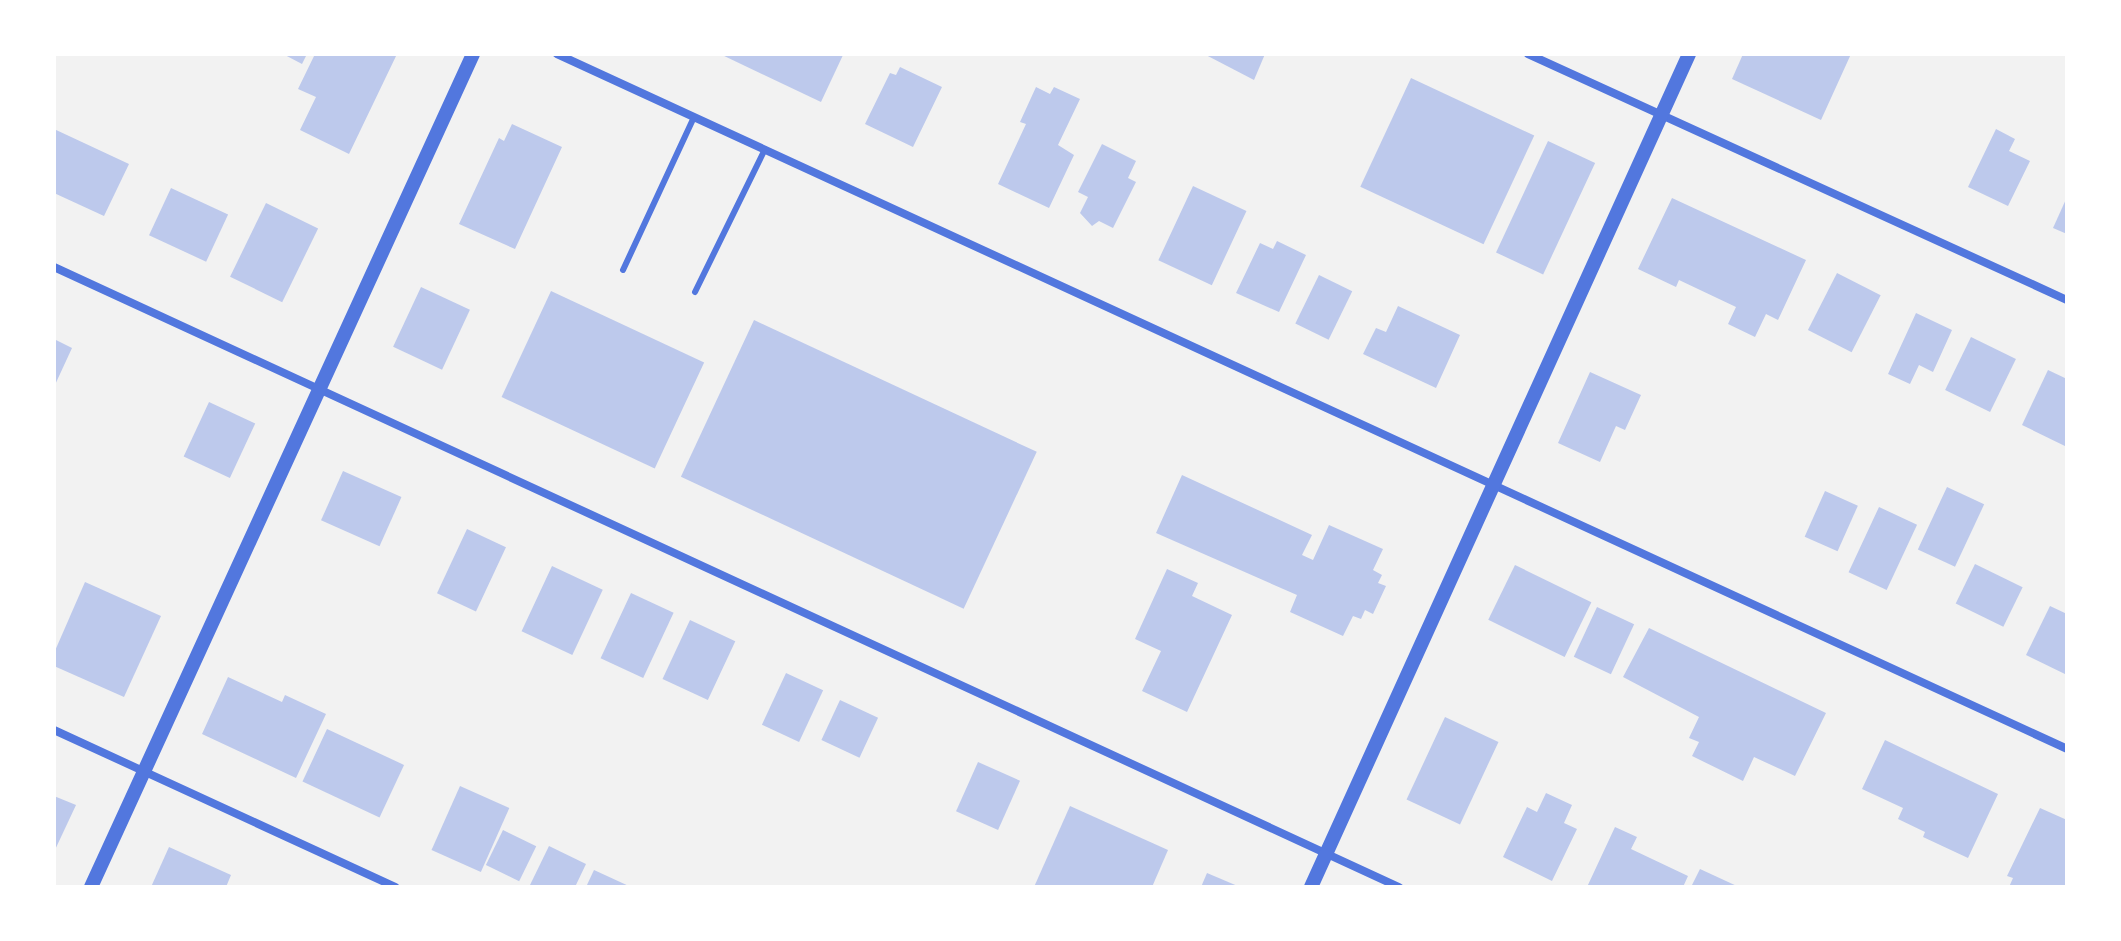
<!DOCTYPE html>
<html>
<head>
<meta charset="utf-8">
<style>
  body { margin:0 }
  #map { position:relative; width:2121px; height:941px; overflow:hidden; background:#f2f2f2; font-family:"Work Sans",sans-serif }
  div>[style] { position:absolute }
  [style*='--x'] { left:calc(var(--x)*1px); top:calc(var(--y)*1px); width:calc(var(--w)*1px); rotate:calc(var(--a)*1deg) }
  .building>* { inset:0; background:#bdc9ec; transform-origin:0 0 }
  .service>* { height:6px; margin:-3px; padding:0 3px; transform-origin:3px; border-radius:3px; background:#5277de }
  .minor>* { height:8px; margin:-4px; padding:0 4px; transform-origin:4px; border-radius:4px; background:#5277de }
  .tertiary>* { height:14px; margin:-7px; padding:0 7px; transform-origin:7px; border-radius:7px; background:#5277de }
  span { translate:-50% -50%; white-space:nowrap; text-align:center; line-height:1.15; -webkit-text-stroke:7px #fff; paint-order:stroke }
  .frame { position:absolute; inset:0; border:56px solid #fff; pointer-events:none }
</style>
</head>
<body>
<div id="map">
  <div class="building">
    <div style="clip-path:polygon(283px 54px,307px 54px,302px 64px)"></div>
    <div style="clip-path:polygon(315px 54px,397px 54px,349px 154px,300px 130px,316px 97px,298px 89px)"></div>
    <div style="clip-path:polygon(720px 54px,841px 54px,843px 55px,821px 102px)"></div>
    <div style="clip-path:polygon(1204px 54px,1265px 54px,1254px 80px)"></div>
    <div style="clip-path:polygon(1743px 54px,1851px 54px,1821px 120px,1732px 79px)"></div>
    <div style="clip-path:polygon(900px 67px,942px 87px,913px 147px,865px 124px,890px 73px,896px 75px)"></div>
    <div style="left:1411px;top:78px;width:136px;height:120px;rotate:25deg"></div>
    <div style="clip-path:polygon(1036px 87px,1050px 94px,1054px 87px,1080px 99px,1058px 145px,1074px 155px,1049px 208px,998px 184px,1026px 124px,1020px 122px)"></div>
    <div style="clip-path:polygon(512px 124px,562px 147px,515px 249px,459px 224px,499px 138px,504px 141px)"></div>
    <div style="clip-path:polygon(54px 129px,129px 164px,104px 216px,54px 193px)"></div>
    <div style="clip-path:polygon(1996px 129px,2015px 139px,2009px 151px,2030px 161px,2008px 206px,1968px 187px)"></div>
    <div style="left:1548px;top:141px;width:52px;height:123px;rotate:25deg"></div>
    <div style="clip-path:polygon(1102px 144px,1136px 161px,1128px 178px,1136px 182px,1113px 228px,1099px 221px,1092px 226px,1080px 213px,1088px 197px,1078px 192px)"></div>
    <div style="left:1193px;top:186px;width:59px;height:82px;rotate:25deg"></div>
    <div style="left:171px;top:188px;width:63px;height:52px;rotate:25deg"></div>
    <div style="clip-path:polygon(2067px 197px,2067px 234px,2053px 228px)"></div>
    <div style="clip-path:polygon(1672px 198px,1806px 260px,1778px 320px,1766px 314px,1755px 337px,1728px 324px,1736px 307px,1679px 280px,1676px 287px,1638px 269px)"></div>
    <div style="left:266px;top:203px;width:58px;height:82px;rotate:26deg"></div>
    <div style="clip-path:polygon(1277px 241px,1306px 255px,1279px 312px,1236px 293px,1260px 243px,1273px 249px)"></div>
    <div style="left:1837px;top:273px;width:49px;height:64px;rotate:27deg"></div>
    <div style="left:1319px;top:275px;width:37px;height:54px;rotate:26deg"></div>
    <div style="left:421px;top:287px;width:54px;height:66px;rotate:25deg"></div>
    <div style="left:551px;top:291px;width:169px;height:117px;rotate:25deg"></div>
    <div style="clip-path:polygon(1398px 306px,1460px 335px,1436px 388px,1363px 354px,1376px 328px,1386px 332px)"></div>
    <div style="clip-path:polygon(1916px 313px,1952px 330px,1933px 372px,1919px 365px,1910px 384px,1888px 374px)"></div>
    <div style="left:754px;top:320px;width:312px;height:173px;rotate:25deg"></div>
    <div style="left:1971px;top:337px;width:50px;height:59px;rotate:26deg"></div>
    <div style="clip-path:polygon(54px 339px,72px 348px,54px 387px)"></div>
    <div style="clip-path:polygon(2048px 370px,2067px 379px,2067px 447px,2022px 425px)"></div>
    <div style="clip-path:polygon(1590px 372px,1641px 395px,1625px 430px,1616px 426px,1600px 462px,1558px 443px)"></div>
    <div style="left:209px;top:402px;width:51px;height:60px;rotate:25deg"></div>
    <div style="left:343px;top:471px;width:64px;height:54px;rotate:24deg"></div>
    <div style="clip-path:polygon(1182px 475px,1312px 535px,1302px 555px,1313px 560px,1329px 525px,1383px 549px,1373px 570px,1382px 575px,1378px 583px,1386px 586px,1373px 614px,1365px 610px,1361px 619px,1353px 616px,1343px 636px,1290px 612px,1297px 595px,1156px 533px)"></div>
    <div style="left:1947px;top:487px;width:41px;height:69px;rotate:25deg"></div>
    <div style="left:1825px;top:491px;width:36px;height:50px;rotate:24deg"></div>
    <div style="left:1879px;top:507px;width:42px;height:72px;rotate:25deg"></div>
    <div style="left:467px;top:529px;width:43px;height:71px;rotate:25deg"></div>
    <div style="left:1975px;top:564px;width:53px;height:44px;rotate:26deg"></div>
    <div style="left:1515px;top:565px;width:85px;height:61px;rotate:26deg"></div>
    <div style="left:552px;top:566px;width:56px;height:72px;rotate:25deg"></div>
    <div style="clip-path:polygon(1167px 569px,1198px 583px,1192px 596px,1232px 615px,1187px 712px,1142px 691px,1161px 651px,1135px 639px)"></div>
    <div style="clip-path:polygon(85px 582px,161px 616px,124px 697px,54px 666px,54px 653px)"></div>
    <div style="left:631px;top:593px;width:47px;height:72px;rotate:25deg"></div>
    <div style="clip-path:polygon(2050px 606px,2067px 614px,2067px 675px,2026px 655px)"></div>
    <div style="left:1597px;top:607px;width:41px;height:55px;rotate:25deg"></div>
    <div style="left:690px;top:620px;width:50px;height:65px;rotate:25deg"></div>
    <div style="clip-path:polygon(1649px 628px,1826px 713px,1795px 776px,1754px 757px,1743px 781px,1692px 756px,1699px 742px,1689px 738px,1699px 717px,1623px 677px)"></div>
    <div style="left:786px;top:673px;width:41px;height:57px;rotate:25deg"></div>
    <div style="clip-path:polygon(228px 677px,282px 702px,285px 695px,326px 714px,296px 778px,202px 734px)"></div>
    <div style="left:840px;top:700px;width:42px;height:44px;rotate:25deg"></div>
    <div style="left:1445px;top:717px;width:59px;height:91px;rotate:25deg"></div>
    <div style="left:327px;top:729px;width:85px;height:58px;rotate:25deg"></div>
    <div style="clip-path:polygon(1885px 740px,1998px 794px,1968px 858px,1923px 837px,1925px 832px,1898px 819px,1903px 808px,1862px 789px)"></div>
    <div style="left:978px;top:762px;width:46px;height:54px;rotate:24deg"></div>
    <div style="left:460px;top:786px;width:54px;height:70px;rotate:24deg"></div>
    <div style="clip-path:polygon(1546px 793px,1572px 805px,1564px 823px,1577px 829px,1552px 881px,1503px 857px,1527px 807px,1537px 812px)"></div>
    <div style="clip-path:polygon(54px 796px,76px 805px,54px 852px)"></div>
    <div style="clip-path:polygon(1070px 806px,1168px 850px,1152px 887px,1034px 887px)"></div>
    <div style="clip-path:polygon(2040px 808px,2067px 820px,2067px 887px,2009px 887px,2013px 878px,2007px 876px)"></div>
    <div style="clip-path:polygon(1615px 827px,1637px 837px,1631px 849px,1688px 876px,1683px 887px,1587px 887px)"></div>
    <div style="left:503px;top:830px;width:37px;height:39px;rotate:26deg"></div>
    <div style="clip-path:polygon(549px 846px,586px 864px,575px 887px,530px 885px)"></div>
    <div style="clip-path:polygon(169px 847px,231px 875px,226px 887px,151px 887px)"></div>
    <div style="clip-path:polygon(1700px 869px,1739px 887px,1691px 887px)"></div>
    <div style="clip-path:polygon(594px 870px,631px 887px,586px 887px)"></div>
    <div style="clip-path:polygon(1207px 873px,1240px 887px,1201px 887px)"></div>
  </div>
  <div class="service">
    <div style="--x:623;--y:270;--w:169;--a:-65.1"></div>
    <div style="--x:695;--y:292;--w:159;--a:-63.9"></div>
  </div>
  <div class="minor">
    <div style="--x:557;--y:54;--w:1662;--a:24.71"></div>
    <div style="--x:1528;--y:54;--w:592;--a:24.53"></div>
    <div style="--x:54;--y:267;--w:1481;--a:24.75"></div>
    <div style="--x:54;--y:730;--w:376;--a:24.7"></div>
  </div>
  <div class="tertiary">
    <div style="--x:91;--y:887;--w:916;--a:-65.36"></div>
    <div style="--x:1311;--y:887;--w:915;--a:-65.59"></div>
  </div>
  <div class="frame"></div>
</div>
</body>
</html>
